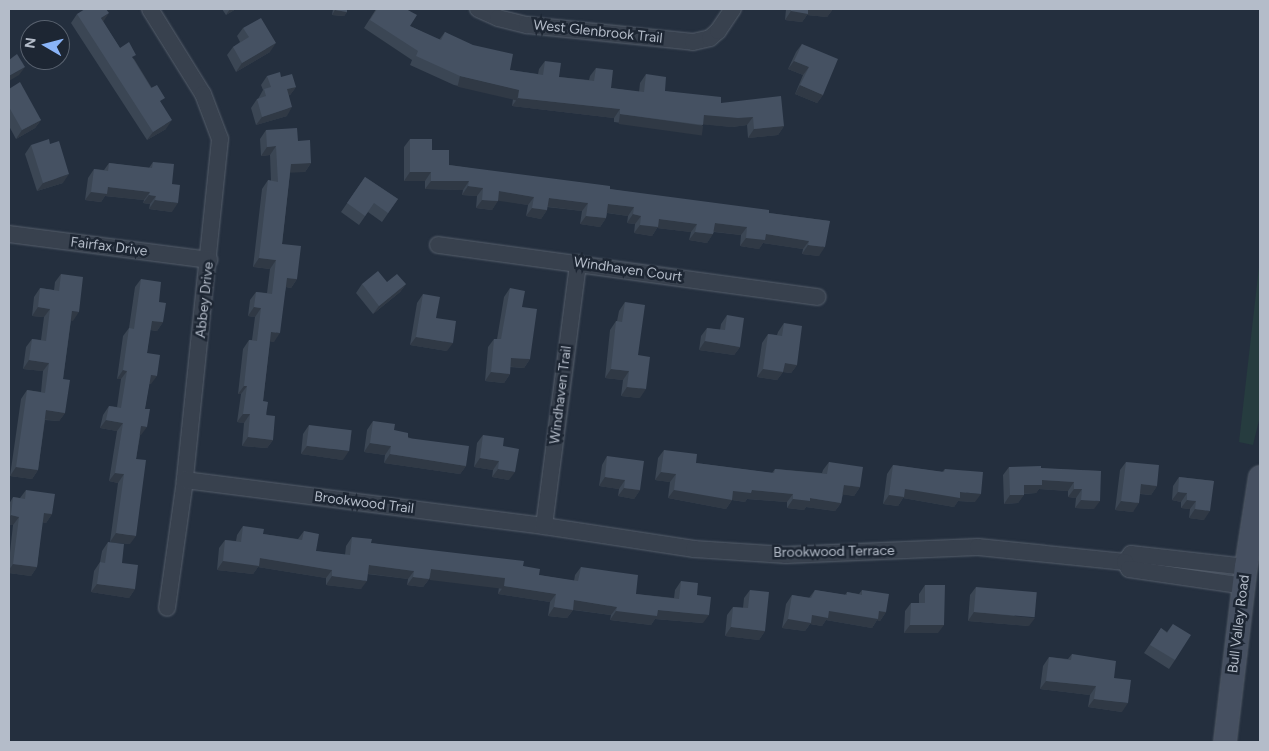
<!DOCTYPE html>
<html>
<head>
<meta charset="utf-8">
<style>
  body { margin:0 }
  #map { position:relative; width:1269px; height:751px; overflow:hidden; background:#242f3e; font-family:Figtree,sans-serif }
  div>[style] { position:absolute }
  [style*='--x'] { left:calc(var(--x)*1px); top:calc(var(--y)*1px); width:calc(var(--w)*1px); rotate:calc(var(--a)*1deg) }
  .green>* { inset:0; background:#263c3f }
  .roads { filter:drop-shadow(0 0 1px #565f6c) drop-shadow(0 0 1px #565f6c) }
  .street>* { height:16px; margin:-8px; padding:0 8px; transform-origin:8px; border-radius:8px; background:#38414e }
  .secondary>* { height:22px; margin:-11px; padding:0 11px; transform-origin:11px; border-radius:11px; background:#465061 }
  .wall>* { inset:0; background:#3b4654 }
  .shaded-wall>* { inset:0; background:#303945; transform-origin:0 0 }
  .building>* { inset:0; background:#455162; transform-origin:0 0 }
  span { translate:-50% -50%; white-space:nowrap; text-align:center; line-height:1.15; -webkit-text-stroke:5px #1d2633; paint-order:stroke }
  .street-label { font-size:14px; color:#b4bcc9 }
  .frame { position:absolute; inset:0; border:10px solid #b4bcc9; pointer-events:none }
  .north { position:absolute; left:20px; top:20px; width:50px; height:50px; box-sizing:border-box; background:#1d2633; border:1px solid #59626f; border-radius:50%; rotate:278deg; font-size:14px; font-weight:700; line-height:20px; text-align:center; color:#b4bcc9 }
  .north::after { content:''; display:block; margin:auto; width:18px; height:22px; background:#8ab4f8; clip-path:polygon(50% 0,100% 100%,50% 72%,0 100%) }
</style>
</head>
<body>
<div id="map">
  <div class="green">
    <div style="clip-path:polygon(1260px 258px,1260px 416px,1253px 445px,1239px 442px)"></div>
  </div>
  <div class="roads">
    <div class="street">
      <div style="--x:150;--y:9;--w:100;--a:58.1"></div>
      <div style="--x:203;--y:94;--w:48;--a:69.3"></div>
      <div style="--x:220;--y:139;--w:343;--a:95.9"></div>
      <div style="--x:185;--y:480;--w:129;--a:98"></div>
      <div style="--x:478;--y:9;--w:22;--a:24"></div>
      <div style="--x:498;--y:18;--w:30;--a:14"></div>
      <div style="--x:527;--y:25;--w:167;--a:5.8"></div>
      <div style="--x:693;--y:42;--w:17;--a:-13"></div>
      <div style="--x:710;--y:38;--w:11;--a:-41"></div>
      <div style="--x:718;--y:31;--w:27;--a:-56"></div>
      <div style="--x:9;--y:234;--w:202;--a:7.4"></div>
      <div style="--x:438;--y:245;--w:383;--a:7.8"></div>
      <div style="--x:185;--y:480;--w:362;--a:7.3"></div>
      <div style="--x:544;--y:526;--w:152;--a:8.7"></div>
      <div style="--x:694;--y:549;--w:92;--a:3.7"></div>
      <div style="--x:786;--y:555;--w:192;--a:-2.4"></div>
      <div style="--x:978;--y:547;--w:148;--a:5.8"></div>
      <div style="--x:544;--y:526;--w:265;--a:-82.6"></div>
      <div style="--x:1125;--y:562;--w:10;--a:-53"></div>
      <div style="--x:1131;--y:554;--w:116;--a:6.4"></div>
      <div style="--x:1125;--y:562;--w:8;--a:60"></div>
      <div style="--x:1129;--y:569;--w:116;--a:8.4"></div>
    </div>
    <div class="secondary">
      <div style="--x:1225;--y:742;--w:176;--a:-83.2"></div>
      <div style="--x:1246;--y:567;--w:91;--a:-81.2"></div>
    </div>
  </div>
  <div class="wall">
    <div style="clip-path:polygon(222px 9px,236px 9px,226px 15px)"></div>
    <div style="clip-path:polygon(333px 9px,347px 9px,347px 12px,344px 16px,332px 15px)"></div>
    <div style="clip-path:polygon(376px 9px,406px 9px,410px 26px,439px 40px,445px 32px,510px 70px,538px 74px,539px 69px,545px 61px,559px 77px,589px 80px,590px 76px,596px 68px,611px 88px,639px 92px,640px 83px,646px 74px,665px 91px,721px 103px,784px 126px,778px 135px,748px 138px,747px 125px,732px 127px,703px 124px,697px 133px,614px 122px,614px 118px,512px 106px,513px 99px,454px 85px,410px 65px,412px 60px,364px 28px)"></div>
    <div style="clip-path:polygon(786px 9px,833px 9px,827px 17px,807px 15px,802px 22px,785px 20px)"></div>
    <div style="clip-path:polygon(77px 14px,103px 22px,120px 48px,134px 59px,161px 103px,166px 129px,147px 140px,71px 23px)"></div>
    <div style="clip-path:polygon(243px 28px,270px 52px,236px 72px,227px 55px,233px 47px,240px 42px,237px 36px)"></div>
    <div style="clip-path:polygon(802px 44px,823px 95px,817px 103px,795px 94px,803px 75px,788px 69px,796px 52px)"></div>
    <div style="clip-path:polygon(267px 76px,281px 77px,296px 87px,290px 95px,289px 95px,287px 116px,256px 125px,251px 108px,257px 99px,258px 99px,263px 90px,261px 85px)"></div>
    <div style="clip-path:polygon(9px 89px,41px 120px,35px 128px,16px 139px,9px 126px)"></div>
    <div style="clip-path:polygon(266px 130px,298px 141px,311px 163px,305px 172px,290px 172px,282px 244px,297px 279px,291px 288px,286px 287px,274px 342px,270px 341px,263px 401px,273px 440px,267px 448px,242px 446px,244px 423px,237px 422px,241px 394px,238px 394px,243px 349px,249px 340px,252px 340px,255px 317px,248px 316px,250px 300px,256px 292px,267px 293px,270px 269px,253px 267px,262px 189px,268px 180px,271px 181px,270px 155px,261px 156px,260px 139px)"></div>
    <div style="clip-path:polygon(410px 139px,432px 150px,449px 165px,769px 213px,830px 221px,819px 256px,802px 254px,803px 249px,763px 243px,759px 249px,740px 246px,741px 235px,714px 232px,707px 243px,689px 240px,691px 232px,657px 228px,652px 236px,634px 233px,635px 224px,627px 223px,628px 216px,607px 213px,606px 218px,600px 227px,580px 224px,582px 211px,547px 207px,547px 210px,541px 219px,526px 216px,528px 205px,498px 200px,492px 210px,476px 208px,477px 196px,462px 195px,463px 190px,425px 189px,425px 181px,404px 181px,404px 147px)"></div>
    <div style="clip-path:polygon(31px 145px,63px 183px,37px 191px,25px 154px)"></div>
    <div style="clip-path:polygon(153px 162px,172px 184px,172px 212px,149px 209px,150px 204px,143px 203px,144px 200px,105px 196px,101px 202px,85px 200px,88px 178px,94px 169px,104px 170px,109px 163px,149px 168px)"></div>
    <div style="clip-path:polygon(365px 177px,398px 199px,382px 222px,368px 212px,359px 225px,341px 212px)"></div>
    <div style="clip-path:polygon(61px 274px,73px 321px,71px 320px,63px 379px,65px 413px,59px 421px,45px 420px,38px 470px,32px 479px,10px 476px,21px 399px,27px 390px,41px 392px,43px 371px,23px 369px,26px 347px,32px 339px,41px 340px,44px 317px,32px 316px,34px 297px,40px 288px,54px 290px,55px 282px)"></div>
    <div style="clip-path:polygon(141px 279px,159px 302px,163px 322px,157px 331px,150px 330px,147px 353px,151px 384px,149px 384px,136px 459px,130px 544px,110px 542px,118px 483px,109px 481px,117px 431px,100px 428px,103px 415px,109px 406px,117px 407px,121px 379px,117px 379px,123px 336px,129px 328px,135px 287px)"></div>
    <div style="clip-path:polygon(387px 282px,406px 284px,400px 292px,373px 314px,356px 293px,362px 284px)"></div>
    <div style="clip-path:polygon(510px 288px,522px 307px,530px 359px,524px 368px,510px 367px,510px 374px,504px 383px,485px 381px,488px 347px,494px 339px,497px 339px,504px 297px)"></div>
    <div style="clip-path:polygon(423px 294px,436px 318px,447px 351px,410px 345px,417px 303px)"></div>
    <div style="clip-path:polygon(625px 302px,638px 355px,640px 398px,621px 396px,623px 380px,605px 378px,610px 330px,616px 321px,617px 321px,619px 311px)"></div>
    <div style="clip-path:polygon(727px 315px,740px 347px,734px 355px,699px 350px,701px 336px,707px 328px,720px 330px,721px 324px)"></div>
    <div style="clip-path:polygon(784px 323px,797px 365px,791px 373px,783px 372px,777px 380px,757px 377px,762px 343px,768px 334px,777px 335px,778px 332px)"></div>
    <div style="clip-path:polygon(373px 421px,394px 430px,466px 466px,460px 474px,384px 463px,385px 455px,364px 452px,367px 430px)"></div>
    <div style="clip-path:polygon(309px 425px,343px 460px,301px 454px,303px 434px)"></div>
    <div style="clip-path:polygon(483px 435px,503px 446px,509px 480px,492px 477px,493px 470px,474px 467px,477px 443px)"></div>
    <div style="clip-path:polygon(664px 450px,696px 463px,772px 473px,775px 469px,822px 473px,823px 470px,829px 462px,860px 487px,854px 496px,843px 494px,841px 503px,835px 511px,806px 507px,804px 510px,787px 508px,787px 502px,747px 499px,745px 502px,732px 500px,726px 509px,668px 498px,670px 482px,655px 480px,658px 458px)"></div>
    <div style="clip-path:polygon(607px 456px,640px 490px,634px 499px,618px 496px,619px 489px,599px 486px,602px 465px)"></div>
    <div style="clip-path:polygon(1126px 462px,1157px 486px,1151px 495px,1140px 494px,1133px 512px,1115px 510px,1120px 470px)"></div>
    <div style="clip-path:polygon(893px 465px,942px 472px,945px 469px,975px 502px,958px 501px,954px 507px,903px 498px,898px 506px,883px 504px,887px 474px)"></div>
    <div style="clip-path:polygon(1009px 467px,1101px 471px,1094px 509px,1075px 508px,1076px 498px,1068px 497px,1068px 491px,1039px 489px,1036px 493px,1024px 494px,1018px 503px,1004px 504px,1003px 475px)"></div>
    <div style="clip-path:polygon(1179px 477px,1214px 481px,1204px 520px,1189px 518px,1190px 509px,1181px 508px,1181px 502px,1172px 500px,1173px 486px)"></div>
    <div style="clip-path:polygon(26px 490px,52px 514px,46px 523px,42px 522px,37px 567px,31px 576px,9px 573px,9px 561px,13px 525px,9px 525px,9px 504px,13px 497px,20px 498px)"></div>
    <div style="clip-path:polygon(243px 526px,263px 534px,298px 539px,304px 531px,316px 551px,345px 555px,346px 546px,352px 537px,371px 543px,523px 566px,539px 575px,574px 581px,575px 575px,581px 567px,636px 594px,674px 598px,675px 590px,681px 581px,697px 595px,703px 623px,655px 619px,651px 625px,610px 620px,611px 615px,573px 610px,567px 618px,548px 616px,550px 602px,498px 594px,499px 587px,430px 578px,423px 587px,407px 585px,408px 579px,367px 574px,361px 589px,326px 585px,326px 578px,258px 567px,253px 574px,217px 570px,219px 548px,225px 540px,236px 541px,237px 535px)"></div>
    <div style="clip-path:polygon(108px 542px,122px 563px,135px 589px,129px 598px,91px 592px,94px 571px,100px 562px,102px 551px)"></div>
    <div style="clip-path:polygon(925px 585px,938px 633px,904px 633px,905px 611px,911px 603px,919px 603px,919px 594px)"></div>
    <div style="clip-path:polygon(976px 587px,1029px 626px,968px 621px,970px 595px)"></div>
    <div style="clip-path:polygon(750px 590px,765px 631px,759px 640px,725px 636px,727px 615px,733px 607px,743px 608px,744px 598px)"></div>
    <div style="clip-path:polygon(815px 590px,845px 595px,847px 592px,859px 594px,862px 590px,886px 612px,880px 621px,877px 620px,872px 628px,826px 620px,822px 626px,810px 624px,805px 631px,782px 628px,786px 604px,792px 595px,809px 598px)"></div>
    <div style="clip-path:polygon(1173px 624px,1175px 660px,1169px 669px,1144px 653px,1161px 628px,1167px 632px)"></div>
    <div style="clip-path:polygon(1072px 654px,1114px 678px,1122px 712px,1088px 707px,1090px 695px,1040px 689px,1043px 666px,1049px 657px,1068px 659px)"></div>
  </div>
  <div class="shaded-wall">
    <div style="clip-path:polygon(230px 9px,236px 9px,226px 15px)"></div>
    <div style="clip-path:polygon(806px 9px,833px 9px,827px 17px,807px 15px,802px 22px,785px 20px,791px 11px)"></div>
    <div style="clip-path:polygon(335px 10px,347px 12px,344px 16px,332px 15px)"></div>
    <div style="clip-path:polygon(109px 13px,103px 22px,101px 18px)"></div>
    <div style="clip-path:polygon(276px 43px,270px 52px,236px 72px,242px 63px)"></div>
    <div style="clip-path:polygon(794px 61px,809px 67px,803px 75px,788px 69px)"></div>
    <div style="clip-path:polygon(25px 67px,19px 75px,9px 81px,9px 76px)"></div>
    <div style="left:460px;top:76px;width:61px;height:11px;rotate:13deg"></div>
    <div style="clip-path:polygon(800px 85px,823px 95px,817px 103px,795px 94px)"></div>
    <div style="clip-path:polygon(296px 87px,290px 95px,281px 98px,287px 89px)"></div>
    <div style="clip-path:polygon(518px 98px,620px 109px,614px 118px,512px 106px)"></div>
    <div style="clip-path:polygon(292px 107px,287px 116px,256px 125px,262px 117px)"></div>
    <div style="left:620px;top:114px;width:84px;height:10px;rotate:8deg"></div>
    <div style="clip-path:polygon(704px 115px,753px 117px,747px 125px,732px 127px,698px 124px)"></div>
    <div style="clip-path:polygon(41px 120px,35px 128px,16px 139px,22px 130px)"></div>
    <div style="clip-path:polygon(172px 120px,166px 129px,147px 140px,153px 132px)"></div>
    <div style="clip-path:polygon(784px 126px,778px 135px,748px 138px,754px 129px)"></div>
    <div style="clip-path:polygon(276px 146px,270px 155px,261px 156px,267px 147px)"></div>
    <div style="clip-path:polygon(311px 163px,305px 172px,285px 173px,291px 164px)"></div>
    <div style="clip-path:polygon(410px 172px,431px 172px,425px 181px,404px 181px)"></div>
    <div style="clip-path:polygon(69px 174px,63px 183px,37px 191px,43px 183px)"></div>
    <div style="clip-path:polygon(431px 181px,469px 181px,463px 190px,425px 189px)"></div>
    <div style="clip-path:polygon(468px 186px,483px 188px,477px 196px,462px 195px)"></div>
    <div style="clip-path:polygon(108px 187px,150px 192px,144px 200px,105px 196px,101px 202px,85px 200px,91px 192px)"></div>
    <div style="clip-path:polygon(499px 191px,534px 197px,528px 205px,493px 200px)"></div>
    <div style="clip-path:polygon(149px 195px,156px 196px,150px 204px,143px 203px)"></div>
    <div style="clip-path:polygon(549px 198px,588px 203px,582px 211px,543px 206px)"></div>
    <div style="clip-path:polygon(155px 200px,178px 203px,172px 212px,149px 209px)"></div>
    <div style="clip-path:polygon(482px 200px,498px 201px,492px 210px,476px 208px)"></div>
    <div style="clip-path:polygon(608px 204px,634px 207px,628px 216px,602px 212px)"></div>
    <div style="clip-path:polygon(532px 208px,547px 210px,541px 219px,526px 216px)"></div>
    <div style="clip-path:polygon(633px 214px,641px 216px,635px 224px,627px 223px)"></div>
    <div style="clip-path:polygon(586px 216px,606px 218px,600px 227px,580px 224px)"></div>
    <div style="clip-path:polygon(659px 219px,697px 224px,691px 232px,657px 228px,652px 236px,634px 233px,640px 225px)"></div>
    <div style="clip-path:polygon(715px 223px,747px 227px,741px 235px,709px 231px)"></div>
    <div style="clip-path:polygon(695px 232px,713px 234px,707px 243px,689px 240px)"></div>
    <div style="clip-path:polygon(766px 234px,809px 241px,803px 249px,763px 243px,759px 249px,740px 246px,746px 238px)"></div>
    <div style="clip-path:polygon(808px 245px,825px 247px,819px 256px,802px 254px)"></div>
    <div style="clip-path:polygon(259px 258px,276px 260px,270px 269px,253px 267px)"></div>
    <div style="clip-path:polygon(287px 278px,297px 279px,291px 288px,281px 286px)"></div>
    <div style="clip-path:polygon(406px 284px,400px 292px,373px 314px,379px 306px)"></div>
    <div style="clip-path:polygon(38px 307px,50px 309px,44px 317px,32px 316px)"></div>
    <div style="clip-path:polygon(254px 307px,261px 308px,255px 317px,248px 316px)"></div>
    <div style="clip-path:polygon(72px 311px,79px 312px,73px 321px,66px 320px)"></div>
    <div style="clip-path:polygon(152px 321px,163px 322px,157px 331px,146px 329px)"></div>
    <div style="clip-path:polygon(271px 332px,280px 333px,274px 342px,265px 341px)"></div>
    <div style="clip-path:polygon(416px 337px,453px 343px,447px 351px,410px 345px)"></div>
    <div style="clip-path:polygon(705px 341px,740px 347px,734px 355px,699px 350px)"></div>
    <div style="clip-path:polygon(511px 358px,530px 359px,524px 368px,505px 366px)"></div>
    <div style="clip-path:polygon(29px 360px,49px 363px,43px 371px,23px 369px)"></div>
    <div style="clip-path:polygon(785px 363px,797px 365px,791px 373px,783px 372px,777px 380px,757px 377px,763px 369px)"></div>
    <div style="clip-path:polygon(611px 369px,629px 371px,623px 380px,605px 378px)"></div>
    <div style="clip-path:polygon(123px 370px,127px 371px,121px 379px,117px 379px)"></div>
    <div style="clip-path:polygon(491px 372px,510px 374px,504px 383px,485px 381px)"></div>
    <div style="clip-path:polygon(151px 375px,157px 376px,151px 384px,145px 383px)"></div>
    <div style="clip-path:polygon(244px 386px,247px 386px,241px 394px,238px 394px)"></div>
    <div style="clip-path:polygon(627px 387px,646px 389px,640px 398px,621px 396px)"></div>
    <div style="clip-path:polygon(46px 410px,65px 413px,59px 421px,40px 419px)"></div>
    <div style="clip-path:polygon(243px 414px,250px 414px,244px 423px,237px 422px)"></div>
    <div style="clip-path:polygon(106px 420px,123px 423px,117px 431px,100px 428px)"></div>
    <div style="clip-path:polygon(141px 426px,147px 427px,141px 435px,135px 434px)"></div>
    <div style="clip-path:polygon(248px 437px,273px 440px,267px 448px,242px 446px)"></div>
    <div style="clip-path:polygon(370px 443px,391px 446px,385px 455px,364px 452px)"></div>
    <div style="clip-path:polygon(307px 446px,349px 451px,343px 460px,301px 454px)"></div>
    <div style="clip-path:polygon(390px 454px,466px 466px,460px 474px,384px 463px)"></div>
    <div style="clip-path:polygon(480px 458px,499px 461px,493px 470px,474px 467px)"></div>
    <div style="clip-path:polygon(16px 467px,38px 470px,32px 479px,10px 476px)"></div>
    <div style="clip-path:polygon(498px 469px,515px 472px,509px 480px,492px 477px)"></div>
    <div style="clip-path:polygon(661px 472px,676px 474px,670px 482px,655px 480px)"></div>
    <div style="clip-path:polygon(115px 473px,124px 474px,118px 483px,109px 481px)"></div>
    <div style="clip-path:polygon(605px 477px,625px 480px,619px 489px,599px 486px)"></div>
    <div style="clip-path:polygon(1042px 480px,1074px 482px,1068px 491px,1039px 489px,1036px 493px,1018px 494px,1024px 485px)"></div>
    <div style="clip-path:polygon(1141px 484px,1157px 486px,1151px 495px,1135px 493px)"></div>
    <div style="clip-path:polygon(844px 485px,860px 487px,854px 496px,838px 494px)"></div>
    <div style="clip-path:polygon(624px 488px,640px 490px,634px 499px,618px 496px)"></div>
    <div style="clip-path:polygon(905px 489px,960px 492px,981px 494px,975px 502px,958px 501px,954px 507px,903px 498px,898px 506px,883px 504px,889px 495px)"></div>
    <div style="clip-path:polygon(1074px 489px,1082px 489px,1076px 498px,1068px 497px)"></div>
    <div style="clip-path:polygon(674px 490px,752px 490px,793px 494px,787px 502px,747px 499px,745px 502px,732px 500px,726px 509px,668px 498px)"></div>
    <div style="clip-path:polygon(1178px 492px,1187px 493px,1181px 502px,1172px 500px)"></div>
    <div style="clip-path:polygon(1010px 495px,1024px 495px,1018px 503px,1004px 504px)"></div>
    <div style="clip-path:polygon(810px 498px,841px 503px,835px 511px,806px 507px,804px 510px,787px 508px,793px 499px)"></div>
    <div style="clip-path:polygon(1081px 500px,1100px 501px,1094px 509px,1075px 508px)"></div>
    <div style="clip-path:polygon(1187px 500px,1196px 501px,1190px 509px,1181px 508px)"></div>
    <div style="clip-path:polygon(1121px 501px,1139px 503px,1133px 512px,1115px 510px)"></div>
    <div style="clip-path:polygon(1195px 509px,1210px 511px,1204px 520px,1189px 518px)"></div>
    <div style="clip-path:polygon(44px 513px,52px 514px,46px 523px,38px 521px)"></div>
    <div style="clip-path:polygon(11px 515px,19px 517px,13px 525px,9px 525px,9px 518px)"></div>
    <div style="clip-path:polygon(116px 533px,136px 536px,130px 544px,110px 542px)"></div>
    <div style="clip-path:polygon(260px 558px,332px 570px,326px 578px,258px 567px,253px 574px,217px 570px,223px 561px)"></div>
    <div style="clip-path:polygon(13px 564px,37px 567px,31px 576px,9px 573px,9px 570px)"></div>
    <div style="clip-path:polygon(369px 565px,414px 571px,408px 579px,363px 573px)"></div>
    <div style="left:431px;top:569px;width:75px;height:11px;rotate:7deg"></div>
    <div style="clip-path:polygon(332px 576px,367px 581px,361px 589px,326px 585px)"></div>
    <div style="clip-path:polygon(413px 577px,429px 579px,423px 587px,407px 585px)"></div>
    <div style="clip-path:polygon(97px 584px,135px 589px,129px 598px,91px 592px)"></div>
    <div style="clip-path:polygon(504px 586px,556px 594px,550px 602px,498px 594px)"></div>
    <div style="clip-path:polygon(574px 600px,617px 607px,611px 615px,568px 609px)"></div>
    <div style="clip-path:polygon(554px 607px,573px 610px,567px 618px,548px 616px)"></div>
    <div style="clip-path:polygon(658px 610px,709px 615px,703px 623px,655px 619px,651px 625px,610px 620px,616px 611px)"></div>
    <div style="clip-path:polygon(829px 611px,879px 611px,886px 612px,880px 621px,877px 620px,872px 628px,826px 620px,822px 626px,810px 624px,805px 631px,782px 628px,788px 619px)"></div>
    <div style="clip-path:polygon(974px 612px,1035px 618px,1029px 626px,968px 621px)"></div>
    <div style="clip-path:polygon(910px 625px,944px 625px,938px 633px,904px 633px)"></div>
    <div style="clip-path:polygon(731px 627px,765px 631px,759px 640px,725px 636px)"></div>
    <div style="clip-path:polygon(1046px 681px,1096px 686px,1090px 695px,1040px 689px)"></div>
    <div style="clip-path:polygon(1094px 699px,1128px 703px,1122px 712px,1088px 707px)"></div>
  </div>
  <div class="building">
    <div style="clip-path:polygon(85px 9px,106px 9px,109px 13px,101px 18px,120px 48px,129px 42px,136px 55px,132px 57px,151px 88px,157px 85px,165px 98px,160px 101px,172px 120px,153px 132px,77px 14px)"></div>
    <div style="clip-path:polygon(335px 9px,347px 9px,347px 12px,335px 10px)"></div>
    <div style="clip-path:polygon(377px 9px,406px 9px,417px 15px,410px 26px,441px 40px,445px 32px,473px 45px,513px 54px,510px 70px,543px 75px,545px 61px,561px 63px,559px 77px,594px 81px,596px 68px,613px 70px,611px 88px,644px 92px,646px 74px,666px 77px,665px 91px,721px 97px,721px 103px,781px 96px,784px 126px,754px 129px,753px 117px,738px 118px,704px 115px,703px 125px,620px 114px,620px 109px,518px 98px,519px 90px,460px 76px,416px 56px,418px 51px,370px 20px)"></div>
    <div style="clip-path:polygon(791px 9px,808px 9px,808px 14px,791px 11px)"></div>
    <div style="clip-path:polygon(261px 18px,276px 43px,242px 63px,233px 47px,249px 37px,243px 28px)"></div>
    <div style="clip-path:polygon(802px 44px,838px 59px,823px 95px,800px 85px,809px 67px,794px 61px)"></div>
    <div style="clip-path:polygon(17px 54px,25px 67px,9px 76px,9px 60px)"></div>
    <div style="clip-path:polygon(280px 72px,281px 77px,292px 74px,296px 87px,287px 89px,292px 107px,262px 117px,257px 99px,266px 96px,264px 89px,271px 87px,267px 76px)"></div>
    <div style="clip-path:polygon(20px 82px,41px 120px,22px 130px,9px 107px,9px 89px)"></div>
    <div style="clip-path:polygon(297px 128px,298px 141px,310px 140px,311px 163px,291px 164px,282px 244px,301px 246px,297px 279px,287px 278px,280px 333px,271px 332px,263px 401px,268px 402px,266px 415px,275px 416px,273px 440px,248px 437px,250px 414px,243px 414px,247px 386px,244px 386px,249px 340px,257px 341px,261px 308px,254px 307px,256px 292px,272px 294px,276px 260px,259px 258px,268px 180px,278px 182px,276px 146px,267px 147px,266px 130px)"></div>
    <div style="clip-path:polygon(49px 139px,50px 144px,59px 141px,69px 174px,43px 183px,31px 145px)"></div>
    <div style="clip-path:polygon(410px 139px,432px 139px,432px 150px,449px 150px,449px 165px,610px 186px,610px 189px,769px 210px,769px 213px,830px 221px,825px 247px,808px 245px,809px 241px,766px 234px,765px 240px,746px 238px,747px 227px,715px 223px,713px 234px,695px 232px,697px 224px,659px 219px,658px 227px,640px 225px,641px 216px,633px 214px,634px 207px,608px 204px,606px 218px,586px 216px,588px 203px,549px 198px,547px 210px,532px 208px,534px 197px,499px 191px,498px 201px,482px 200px,483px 188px,468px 186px,469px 181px,431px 181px,431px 172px,410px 172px)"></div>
    <div style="clip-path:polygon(153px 162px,174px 164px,172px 184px,180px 185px,178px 203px,155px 200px,156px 196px,149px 195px,150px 192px,108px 187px,107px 194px,91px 192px,94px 169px,108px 171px,109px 163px,152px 168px)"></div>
    <div style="clip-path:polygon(365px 177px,398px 199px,388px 213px,374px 203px,365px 216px,347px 203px)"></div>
    <div style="clip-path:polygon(378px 271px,387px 282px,397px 274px,406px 284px,379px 306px,362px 284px)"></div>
    <div style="clip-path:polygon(61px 274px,83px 277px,79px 312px,72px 311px,63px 379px,70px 380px,65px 413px,46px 410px,38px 470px,16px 467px,27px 390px,45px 393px,49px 363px,29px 360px,32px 339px,46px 341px,50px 309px,38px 307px,40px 288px,59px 291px)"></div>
    <div style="clip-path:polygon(141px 279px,161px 282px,159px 302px,166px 303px,163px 322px,152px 321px,147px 353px,160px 355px,157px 376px,151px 375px,145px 409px,150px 409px,147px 427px,141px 426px,136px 459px,146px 460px,136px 536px,116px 533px,124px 474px,115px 473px,123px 423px,106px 420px,109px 406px,121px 408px,127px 371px,123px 370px,129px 328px,134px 329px)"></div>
    <div style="clip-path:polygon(510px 288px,525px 291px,522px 307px,537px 309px,530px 359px,511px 358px,510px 374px,491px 372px,494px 339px,501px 339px)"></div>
    <div style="clip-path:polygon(423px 294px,440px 297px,436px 318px,456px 321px,453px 343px,416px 337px)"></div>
    <div style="clip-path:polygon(625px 302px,645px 305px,638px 355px,650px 357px,646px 389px,627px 387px,629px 371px,611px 369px,616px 321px,622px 322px)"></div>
    <div style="clip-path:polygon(727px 315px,744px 318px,740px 347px,705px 341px,707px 328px,725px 330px)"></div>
    <div style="clip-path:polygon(784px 323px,802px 326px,797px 365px,785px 363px,783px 372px,763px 369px,768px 334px,782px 336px)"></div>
    <div style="clip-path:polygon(373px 421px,395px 424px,394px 430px,408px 433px,408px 438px,469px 446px,466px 466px,390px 454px,391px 446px,370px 443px)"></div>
    <div style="left:309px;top:425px;width:43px;height:21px;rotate:7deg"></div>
    <div style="clip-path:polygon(483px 435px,504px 438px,503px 446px,519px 449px,515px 472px,498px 469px,499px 461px,480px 458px)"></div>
    <div style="clip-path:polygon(664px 450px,697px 454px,696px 463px,774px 473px,775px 469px,827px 474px,829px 462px,863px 467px,860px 487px,844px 485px,841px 503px,810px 498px,810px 501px,793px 499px,793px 494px,752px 490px,751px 493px,733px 491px,732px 500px,674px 490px,676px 474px,661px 472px)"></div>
    <div style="clip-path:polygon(607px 456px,644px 461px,640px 490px,624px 488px,625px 480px,605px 477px)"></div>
    <div style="clip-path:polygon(1126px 462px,1159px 465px,1157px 486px,1141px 484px,1139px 503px,1121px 501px)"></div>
    <div style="clip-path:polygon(893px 465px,944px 472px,945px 469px,983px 472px,981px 494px,960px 492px,960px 498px,905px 489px,904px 497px,889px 495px)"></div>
    <div style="clip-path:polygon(1041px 466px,1041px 468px,1101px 471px,1100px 501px,1081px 500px,1082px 489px,1074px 489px,1074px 482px,1042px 480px,1042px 485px,1024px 485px,1024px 495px,1010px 495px,1009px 467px)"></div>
    <div style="clip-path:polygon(1179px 477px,1214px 481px,1210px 511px,1195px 509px,1196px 501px,1187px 500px,1187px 493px,1178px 492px)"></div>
    <div style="clip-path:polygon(26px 490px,55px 494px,52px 514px,44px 513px,37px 567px,13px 564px,19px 517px,11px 515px,13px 497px,25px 499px)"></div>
    <div style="clip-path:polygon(243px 526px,264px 529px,263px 534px,302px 540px,304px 531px,319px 534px,316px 551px,350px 555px,352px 537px,372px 539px,371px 543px,524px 561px,523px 566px,540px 569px,539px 575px,578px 581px,581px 567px,638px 575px,636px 594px,679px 599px,681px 581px,698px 583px,697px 595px,711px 597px,709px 615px,658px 610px,657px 616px,616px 611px,617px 607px,574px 600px,573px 610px,554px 607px,556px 594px,504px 586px,505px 578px,431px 569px,429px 579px,413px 577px,414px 571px,369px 565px,367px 581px,332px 576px,332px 570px,260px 558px,259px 566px,223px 561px,225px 540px,241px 542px)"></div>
    <div style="clip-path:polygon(108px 542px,124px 544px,122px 563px,138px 565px,135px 589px,97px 584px,100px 562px,105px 563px)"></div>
    <div style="clip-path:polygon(925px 585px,945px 585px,944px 625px,910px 625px,911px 603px,925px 603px)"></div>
    <div style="left:976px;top:587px;width:61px;height:25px;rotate:5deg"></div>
    <div style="clip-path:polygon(750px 590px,769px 592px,765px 631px,731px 627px,733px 607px,748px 608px)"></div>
    <div style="clip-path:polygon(815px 590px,847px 595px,847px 592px,862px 595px,862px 590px,889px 594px,886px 612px,879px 611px,878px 619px,829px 611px,828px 618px,812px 615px,811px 623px,788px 619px,792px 595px,811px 598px)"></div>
    <div style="clip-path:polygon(1173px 624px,1191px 635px,1175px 660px,1150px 645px,1161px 628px,1167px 633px)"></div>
    <div style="clip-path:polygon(1072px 654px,1116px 661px,1114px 678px,1131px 680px,1128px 703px,1094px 699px,1096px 686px,1046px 681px,1049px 657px,1071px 660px)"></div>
  </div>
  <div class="street-label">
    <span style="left:598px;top:32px;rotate:6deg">West Glenbrook Trail</span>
    <span style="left:109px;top:247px;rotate:7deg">Fairfax Drive</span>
    <span style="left:628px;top:270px;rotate:8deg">Windhaven Court</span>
    <span style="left:205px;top:300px;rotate:-84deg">Abbey Drive</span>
    <span style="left:561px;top:395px;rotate:-83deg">Windhaven Trail</span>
    <span style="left:364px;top:503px;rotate:7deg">Brookwood Trail</span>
    <span style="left:834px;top:552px;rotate:-1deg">Brookwood Terrace</span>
    <span style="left:1239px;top:624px;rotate:-83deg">Bull Valley Road</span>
  </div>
  <div class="frame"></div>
  <div class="north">N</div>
</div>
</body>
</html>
